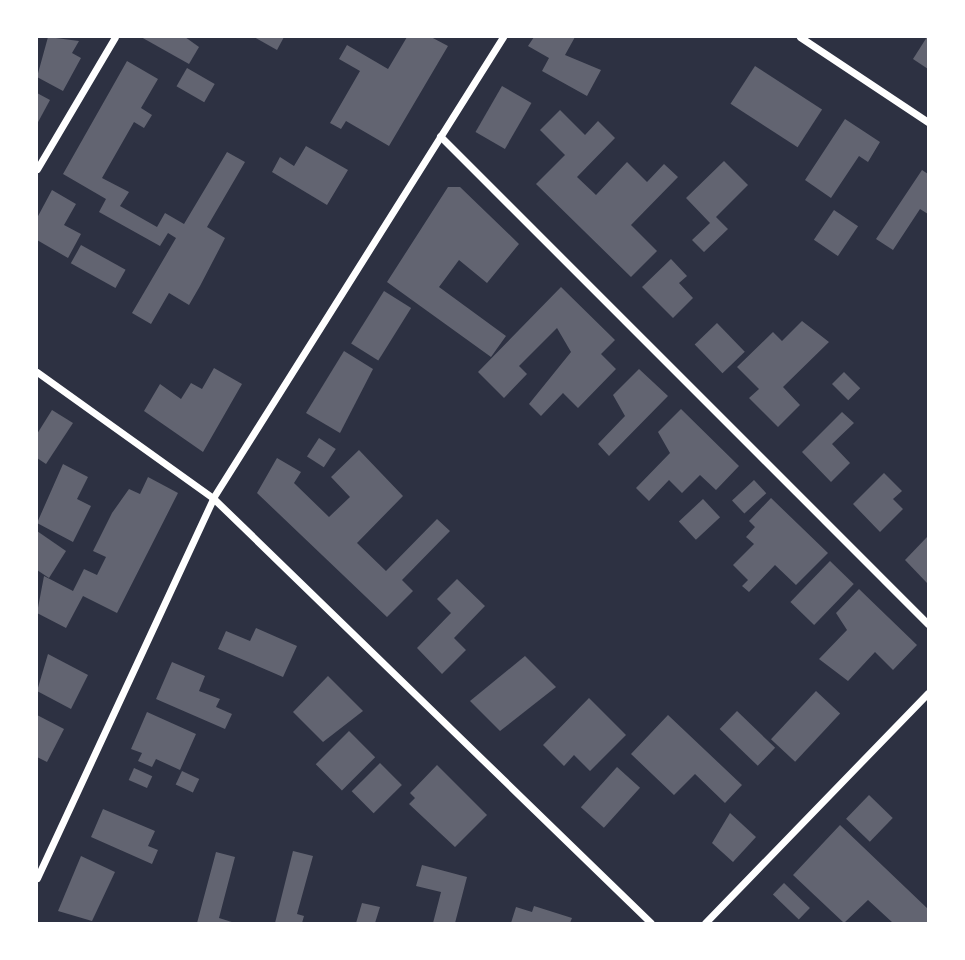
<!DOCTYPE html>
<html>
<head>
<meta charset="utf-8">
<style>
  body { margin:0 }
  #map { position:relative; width:965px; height:960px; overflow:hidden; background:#2d3142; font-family:Roboto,sans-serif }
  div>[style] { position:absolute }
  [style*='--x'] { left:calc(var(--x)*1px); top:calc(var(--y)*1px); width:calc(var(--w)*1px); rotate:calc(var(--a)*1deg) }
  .building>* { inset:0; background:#626471; transform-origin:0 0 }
  .minor>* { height:7px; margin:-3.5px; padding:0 3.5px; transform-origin:3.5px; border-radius:3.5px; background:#fff }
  span { translate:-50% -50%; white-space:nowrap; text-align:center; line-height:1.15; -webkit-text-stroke:5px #fff; paint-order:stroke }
  .frame { position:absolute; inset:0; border:38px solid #fff; pointer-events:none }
</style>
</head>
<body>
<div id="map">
  <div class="building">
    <div style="clip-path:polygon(48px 37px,79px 41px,72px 53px,81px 58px,63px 91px,37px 77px)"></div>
    <div style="clip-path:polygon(141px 37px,185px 37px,199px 47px,189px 64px)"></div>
    <div style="clip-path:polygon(254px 37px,284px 37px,277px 50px)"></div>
    <div style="clip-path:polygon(407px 37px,431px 37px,448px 46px,389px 146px,346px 121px,341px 129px,330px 123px,360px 71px,339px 59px,347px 45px,388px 69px)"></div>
    <div style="clip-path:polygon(534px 37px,575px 37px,565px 55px,601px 70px,587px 96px,542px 71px,549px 58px,528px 46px)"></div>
    <div style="clip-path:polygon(927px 37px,928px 37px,928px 69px,913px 59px)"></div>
    <div style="clip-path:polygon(127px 61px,158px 79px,141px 108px,152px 115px,144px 128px,134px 122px,102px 178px,129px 192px,120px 206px,157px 227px,165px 213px,184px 224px,227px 152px,245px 162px,207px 227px,225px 238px,200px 286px,189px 305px,169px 293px,151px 324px,132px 313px,176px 238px,168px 233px,160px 246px,99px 212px,106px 199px,63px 174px)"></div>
    <div style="left:755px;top:66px;width:80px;height:45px;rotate:33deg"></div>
    <div style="left:187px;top:68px;width:32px;height:21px;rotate:30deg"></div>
    <div style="left:502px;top:86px;width:34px;height:53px;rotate:30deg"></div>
    <div style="clip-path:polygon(37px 93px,50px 100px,37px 124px)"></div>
    <div style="clip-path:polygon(560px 110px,585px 135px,598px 121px,615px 138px,577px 177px,596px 195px,627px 162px,647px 182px,664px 164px,678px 177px,631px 225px,657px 251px,631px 277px,536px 184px,565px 155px,540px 130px)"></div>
    <div style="clip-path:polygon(845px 119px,880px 142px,868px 162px,859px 156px,831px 198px,805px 180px)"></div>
    <div style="clip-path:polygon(306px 146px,348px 170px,327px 205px,272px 172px,280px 157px,294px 166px)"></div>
    <div style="clip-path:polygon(724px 161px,748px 185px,716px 217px,728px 229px,704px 252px,692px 240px,710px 223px,686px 198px)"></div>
    <div style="clip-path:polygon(922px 170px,928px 174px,928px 214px,920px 209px,893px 250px,876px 239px)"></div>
    <div style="clip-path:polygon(448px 187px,460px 187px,519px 244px,487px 283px,459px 260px,439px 287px,506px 336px,491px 357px,387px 282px)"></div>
    <div style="clip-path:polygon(52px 190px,76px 204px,64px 225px,81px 234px,68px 258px,37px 240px,37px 218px)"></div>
    <div style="left:834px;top:210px;width:29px;height:36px;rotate:34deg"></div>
    <div style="left:81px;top:245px;width:51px;height:21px;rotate:29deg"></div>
    <div style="clip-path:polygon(671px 259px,687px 276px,679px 283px,693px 298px,673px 318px,642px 287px)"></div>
    <div style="clip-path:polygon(561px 287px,615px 340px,601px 354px,616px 369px,578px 408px,563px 393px,541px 416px,529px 404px,571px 352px,557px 328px,519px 366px,527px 374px,504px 398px,478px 372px)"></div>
    <div style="left:384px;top:291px;width:32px;height:62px;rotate:32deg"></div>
    <div style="clip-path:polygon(802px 321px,829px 342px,783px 387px,800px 405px,778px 427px,749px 398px,759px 389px,737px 367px,773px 332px,782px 341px)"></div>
    <div style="left:717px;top:323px;width:40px;height:31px;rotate:46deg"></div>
    <div style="clip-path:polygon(344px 351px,373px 369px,340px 433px,306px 413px)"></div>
    <div style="clip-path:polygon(214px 368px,242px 384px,203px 452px,144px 411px,160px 384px,181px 399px,191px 383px,202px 389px)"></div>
    <div style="clip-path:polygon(639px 369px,668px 396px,609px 456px,598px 444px,625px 416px,613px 395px)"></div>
    <div style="left:844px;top:372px;width:23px;height:17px;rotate:45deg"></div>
    <div style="clip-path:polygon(681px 409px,739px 466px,716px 490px,700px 475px,682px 493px,669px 480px,649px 501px,636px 488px,670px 453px,658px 432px)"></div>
    <div style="clip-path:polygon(52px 410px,73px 423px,46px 464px,37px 458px,37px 434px)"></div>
    <div style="clip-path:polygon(842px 412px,854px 423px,832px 444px,850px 463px,831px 482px,802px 452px)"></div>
    <div style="left:319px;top:438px;width:20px;height:22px;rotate:33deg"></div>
    <div style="clip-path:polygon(359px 450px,403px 496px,357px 543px,386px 571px,437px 519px,450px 531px,402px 580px,413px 591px,387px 617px,257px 493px,277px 458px,301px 472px,294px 483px,329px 517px,350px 497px,331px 477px)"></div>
    <div style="clip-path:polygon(63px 464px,88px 477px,77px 499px,91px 506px,73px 542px,37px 523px)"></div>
    <div style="clip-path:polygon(884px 473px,902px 491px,893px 499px,903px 509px,880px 532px,853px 504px)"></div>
    <div style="clip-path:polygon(148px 477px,178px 493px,117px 613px,83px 596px,66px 628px,37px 613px,44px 576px,73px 591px,84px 569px,97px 575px,106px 557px,93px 551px,112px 513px,129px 489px,140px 494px)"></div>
    <div style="left:754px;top:480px;width:18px;height:30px;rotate:47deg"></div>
    <div style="clip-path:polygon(771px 498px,828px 553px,796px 585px,775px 565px,749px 592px,742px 586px,748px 580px,733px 565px,754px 544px,746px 537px,755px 527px,749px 521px)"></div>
    <div style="left:703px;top:499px;width:25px;height:33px;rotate:47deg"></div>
    <div style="clip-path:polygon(37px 531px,66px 551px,49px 578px,37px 570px)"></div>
    <div style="clip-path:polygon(928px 536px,928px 584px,905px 560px)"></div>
    <div style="left:830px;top:561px;width:33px;height:57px;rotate:44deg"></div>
    <div style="clip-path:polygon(457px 579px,485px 606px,454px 638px,466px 650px,442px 674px,417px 648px,451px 613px,437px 599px)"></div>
    <div style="clip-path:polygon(859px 589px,917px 645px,893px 670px,875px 652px,848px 681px,819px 659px,847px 630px,836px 613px)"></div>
    <div style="clip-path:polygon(256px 628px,297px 646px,283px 677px,218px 649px,226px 631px,250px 641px)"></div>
    <div style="clip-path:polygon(48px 654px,88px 675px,71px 709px,37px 691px)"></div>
    <div style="clip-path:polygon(525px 656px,556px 687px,500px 731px,470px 701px)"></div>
    <div style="clip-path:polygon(172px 662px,205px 676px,199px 691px,220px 699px,216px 707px,232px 714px,225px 729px,156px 699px)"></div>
    <div style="clip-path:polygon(328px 676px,363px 711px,323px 742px,293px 712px)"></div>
    <div style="left:816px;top:691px;width:33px;height:66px;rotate:43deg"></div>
    <div style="clip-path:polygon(589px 698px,626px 735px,590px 771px,574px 755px,564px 766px,543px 745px)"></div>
    <div style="left:737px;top:711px;width:53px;height:25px;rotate:44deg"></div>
    <div style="clip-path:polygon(147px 712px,196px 734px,180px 770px,156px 759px,152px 767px,138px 761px,142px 753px,131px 749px)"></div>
    <div style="clip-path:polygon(37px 715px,64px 729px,47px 762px,37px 757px)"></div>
    <div style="clip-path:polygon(668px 715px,742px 785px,725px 803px,695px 774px,674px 795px,631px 754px)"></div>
    <div style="left:349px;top:731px;width:37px;height:47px;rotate:45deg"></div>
    <div style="left:380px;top:763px;width:31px;height:40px;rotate:45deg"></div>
    <div style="clip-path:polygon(437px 765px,487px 815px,455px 847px,409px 804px,415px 798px,410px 793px)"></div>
    <div style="left:617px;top:767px;width:31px;height:54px;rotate:42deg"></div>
    <div style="left:134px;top:768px;width:20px;height:13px;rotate:24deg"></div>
    <div style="left:182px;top:771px;width:19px;height:15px;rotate:25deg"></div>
    <div style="left:869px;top:795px;width:33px;height:33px;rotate:44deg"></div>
    <div style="clip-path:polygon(103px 809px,155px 831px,148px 846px,158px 850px,152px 864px,91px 837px)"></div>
    <div style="clip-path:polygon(730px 813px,756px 837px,733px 862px,712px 843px)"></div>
    <div style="clip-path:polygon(840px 825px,928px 909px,928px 923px,893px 923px,868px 900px,844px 923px,793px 875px)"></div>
    <div style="clip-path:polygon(293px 851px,313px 856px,297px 914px,304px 916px,302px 923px,275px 923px)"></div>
    <div style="clip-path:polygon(216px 852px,235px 857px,219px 918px,235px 923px,197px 923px)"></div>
    <div style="clip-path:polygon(81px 856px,115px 872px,92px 921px,58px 911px)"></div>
    <div style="clip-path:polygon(422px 865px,467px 877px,455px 923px,433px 923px,441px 892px,416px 886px)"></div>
    <div style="left:784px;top:883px;width:36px;height:16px;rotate:44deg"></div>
    <div style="clip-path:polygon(362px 903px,380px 907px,375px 923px,356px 923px)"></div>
    <div style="clip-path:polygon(534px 906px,572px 918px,570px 923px,511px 923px,516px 907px,532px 912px)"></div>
  </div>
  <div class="minor">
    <div style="--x:800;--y:37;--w:154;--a:33.6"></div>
    <div style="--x:440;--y:136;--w:690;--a:45"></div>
    <div style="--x:37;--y:169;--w:153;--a:-59.4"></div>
    <div style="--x:37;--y:372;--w:216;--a:35.6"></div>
    <div style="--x:213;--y:498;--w:610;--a:44.14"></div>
    <div style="--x:37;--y:878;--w:419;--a:-65.1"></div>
    <div style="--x:213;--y:498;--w:545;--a:-57.83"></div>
    <div style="--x:705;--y:923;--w:320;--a:-45.9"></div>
  </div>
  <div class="frame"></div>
</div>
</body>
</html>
